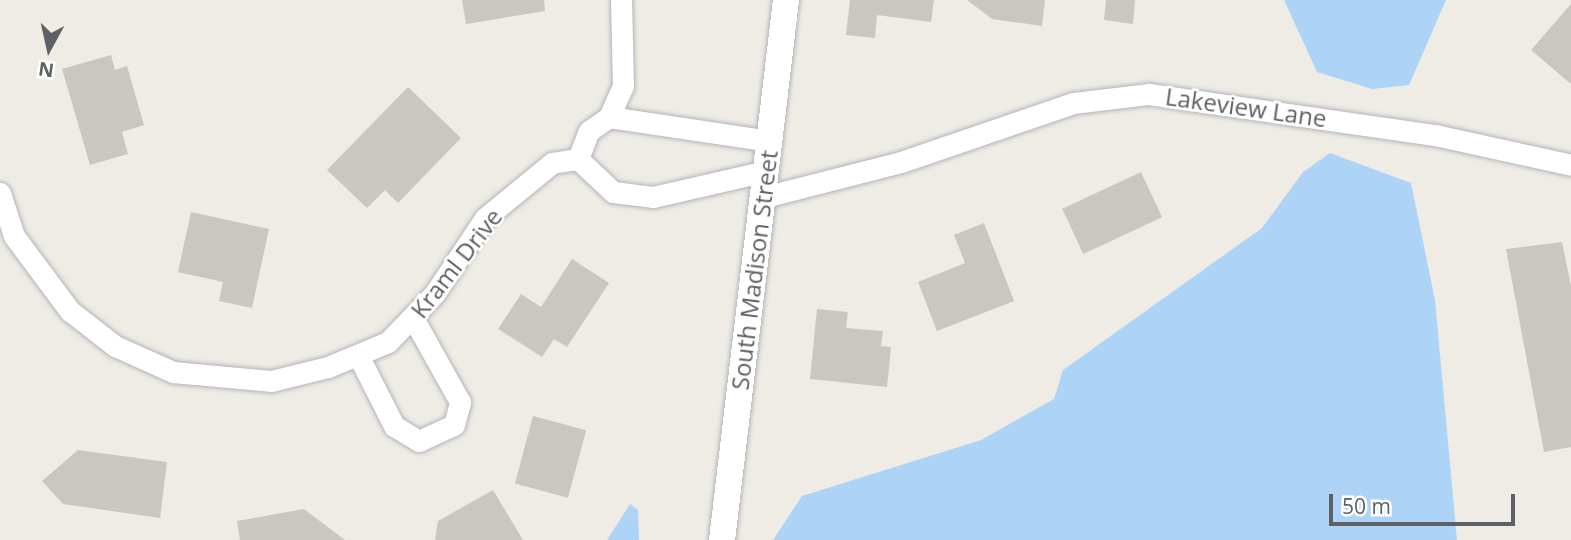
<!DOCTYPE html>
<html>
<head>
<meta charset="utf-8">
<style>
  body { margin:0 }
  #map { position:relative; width:1571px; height:540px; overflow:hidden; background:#eeece5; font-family:"Open Sans",sans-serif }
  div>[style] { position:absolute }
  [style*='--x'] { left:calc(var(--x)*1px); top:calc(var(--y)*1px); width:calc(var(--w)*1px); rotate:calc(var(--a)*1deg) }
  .water>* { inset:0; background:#add4f6 }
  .building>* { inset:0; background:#c9c7c2; transform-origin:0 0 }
  .roads { filter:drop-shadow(0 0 2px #b2b5b9) drop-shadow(0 0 2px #b2b5b9) }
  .minor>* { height:21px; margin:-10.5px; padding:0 10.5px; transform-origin:10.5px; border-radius:10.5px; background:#fff }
  .tertiary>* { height:26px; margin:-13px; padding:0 13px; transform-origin:13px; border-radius:13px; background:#fff }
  span { translate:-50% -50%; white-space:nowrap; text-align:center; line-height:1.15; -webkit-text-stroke:5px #fff; paint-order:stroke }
  .street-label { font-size:24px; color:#5d6064 }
  .north { position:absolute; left:14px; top:14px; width:70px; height:70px; -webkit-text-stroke:5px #fff; paint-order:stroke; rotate:188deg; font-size:19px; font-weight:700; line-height:28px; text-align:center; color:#5d6064 }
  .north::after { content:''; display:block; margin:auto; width:24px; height:32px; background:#5d6064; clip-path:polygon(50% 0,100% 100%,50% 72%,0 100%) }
  .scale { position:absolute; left:1329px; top:494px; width:186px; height:32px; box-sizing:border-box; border:4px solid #5d6064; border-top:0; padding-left:9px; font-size:21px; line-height:24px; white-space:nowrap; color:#5d6064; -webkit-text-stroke:5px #fff; paint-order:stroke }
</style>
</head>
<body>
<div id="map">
  <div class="water">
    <div style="clip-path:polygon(1284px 0,1446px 0,1409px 85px,1372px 89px,1317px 72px)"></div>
    <div style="clip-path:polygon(1330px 153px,1411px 183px,1435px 300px,1457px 540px,773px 540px,802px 496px,981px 440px,1054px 399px,1063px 370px,1262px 228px,1303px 172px)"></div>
    <div style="clip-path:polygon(630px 504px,638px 510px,639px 540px,607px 540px)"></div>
  </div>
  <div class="building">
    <div style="clip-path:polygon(462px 0,544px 0,545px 11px,466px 24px)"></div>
    <div style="clip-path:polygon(850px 0,934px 0,931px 22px,877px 15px,875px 38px,846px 35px)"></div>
    <div style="clip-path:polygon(967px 0,1045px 0,1042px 26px,992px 19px)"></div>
    <div style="clip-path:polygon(1106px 0,1135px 0,1133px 24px,1104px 20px)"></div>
    <div style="clip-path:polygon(1571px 4px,1571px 84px,1531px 50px)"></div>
    <div style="clip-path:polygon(111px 55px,115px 70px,127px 66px,144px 125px,122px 132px,128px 154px,90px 165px,62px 69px)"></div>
    <div style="clip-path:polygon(408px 87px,461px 138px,398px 203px,385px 190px,367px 208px,327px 170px)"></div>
    <div style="left:1141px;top:172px;width:50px;height:87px;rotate:65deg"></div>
    <div style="clip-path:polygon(191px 212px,269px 229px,252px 308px,219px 301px,223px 282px,178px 272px)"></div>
    <div style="clip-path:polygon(984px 223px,1014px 301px,937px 331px,918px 282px,965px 263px,954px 235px)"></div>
    <div style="clip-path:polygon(1562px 242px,1571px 286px,1571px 447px,1544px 452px,1506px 249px)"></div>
    <div style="clip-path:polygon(572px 259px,609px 283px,567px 347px,554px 339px,542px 357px,498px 329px,521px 294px,541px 307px)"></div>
    <div style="clip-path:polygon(817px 309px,848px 312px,846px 328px,883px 331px,881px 346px,891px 347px,887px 387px,810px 379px)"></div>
    <div style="left:533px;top:416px;width:55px;height:70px;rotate:15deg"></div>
    <div style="clip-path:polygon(78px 450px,167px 462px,160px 518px,63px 504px,42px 481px)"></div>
    <div style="clip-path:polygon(493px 490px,523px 540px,435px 540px,438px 521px)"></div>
    <div style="clip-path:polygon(304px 509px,345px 540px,240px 540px,237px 521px)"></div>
  </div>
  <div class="roads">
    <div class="minor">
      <div style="--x:609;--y:117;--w:162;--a:8.5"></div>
      <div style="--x:578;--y:159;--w:48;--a:43.3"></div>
      <div style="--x:613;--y:192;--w:40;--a:7.1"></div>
      <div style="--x:653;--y:197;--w:116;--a:-13"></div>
      <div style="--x:578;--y:159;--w:30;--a:-69"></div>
      <div style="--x:589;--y:131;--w:24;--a:-35"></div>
      <div style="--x:609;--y:117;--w:34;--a:-66"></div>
      <div style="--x:623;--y:86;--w:86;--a:-91.3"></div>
      <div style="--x:0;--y:193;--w:45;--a:72"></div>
      <div style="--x:14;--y:236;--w:94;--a:53.3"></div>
      <div style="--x:70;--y:311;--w:57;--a:37.9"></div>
      <div style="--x:115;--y:346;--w:64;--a:24.1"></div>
      <div style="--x:173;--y:372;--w:98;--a:5.2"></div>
      <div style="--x:271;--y:381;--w:59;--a:-13.8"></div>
      <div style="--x:328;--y:367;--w:65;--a:-22.6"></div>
      <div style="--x:388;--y:342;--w:68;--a:-46.2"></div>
      <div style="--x:435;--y:293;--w:90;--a:-56.3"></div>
      <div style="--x:485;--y:218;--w:87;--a:-39.4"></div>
      <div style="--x:552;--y:163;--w:26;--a:-9"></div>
      <div style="--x:764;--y:197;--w:141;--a:-14.3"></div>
      <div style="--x:901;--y:162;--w:182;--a:-18.9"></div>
      <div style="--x:1073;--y:103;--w:77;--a:-6.8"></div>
      <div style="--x:1149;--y:94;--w:289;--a:8.2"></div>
      <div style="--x:1435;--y:135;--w:139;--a:12.4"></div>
      <div style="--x:358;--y:355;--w:80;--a:63.1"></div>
      <div style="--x:394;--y:426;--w:29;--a:31"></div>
      <div style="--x:419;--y:441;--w:38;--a:-25"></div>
      <div style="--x:454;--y:425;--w:24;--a:-75"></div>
      <div style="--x:460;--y:402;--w:96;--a:-119.2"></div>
    </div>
    <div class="tertiary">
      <div style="--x:722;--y:540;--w:544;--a:-83.24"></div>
    </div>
  </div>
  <div class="street-label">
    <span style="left:1246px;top:107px;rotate:8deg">Lakeview Lane</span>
    <span style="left:456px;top:263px;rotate:-52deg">Kraml Drive</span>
    <span style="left:754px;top:270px;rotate:-83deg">South Madison Street</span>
  </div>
  <div class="north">N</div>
  <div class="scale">50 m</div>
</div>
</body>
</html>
